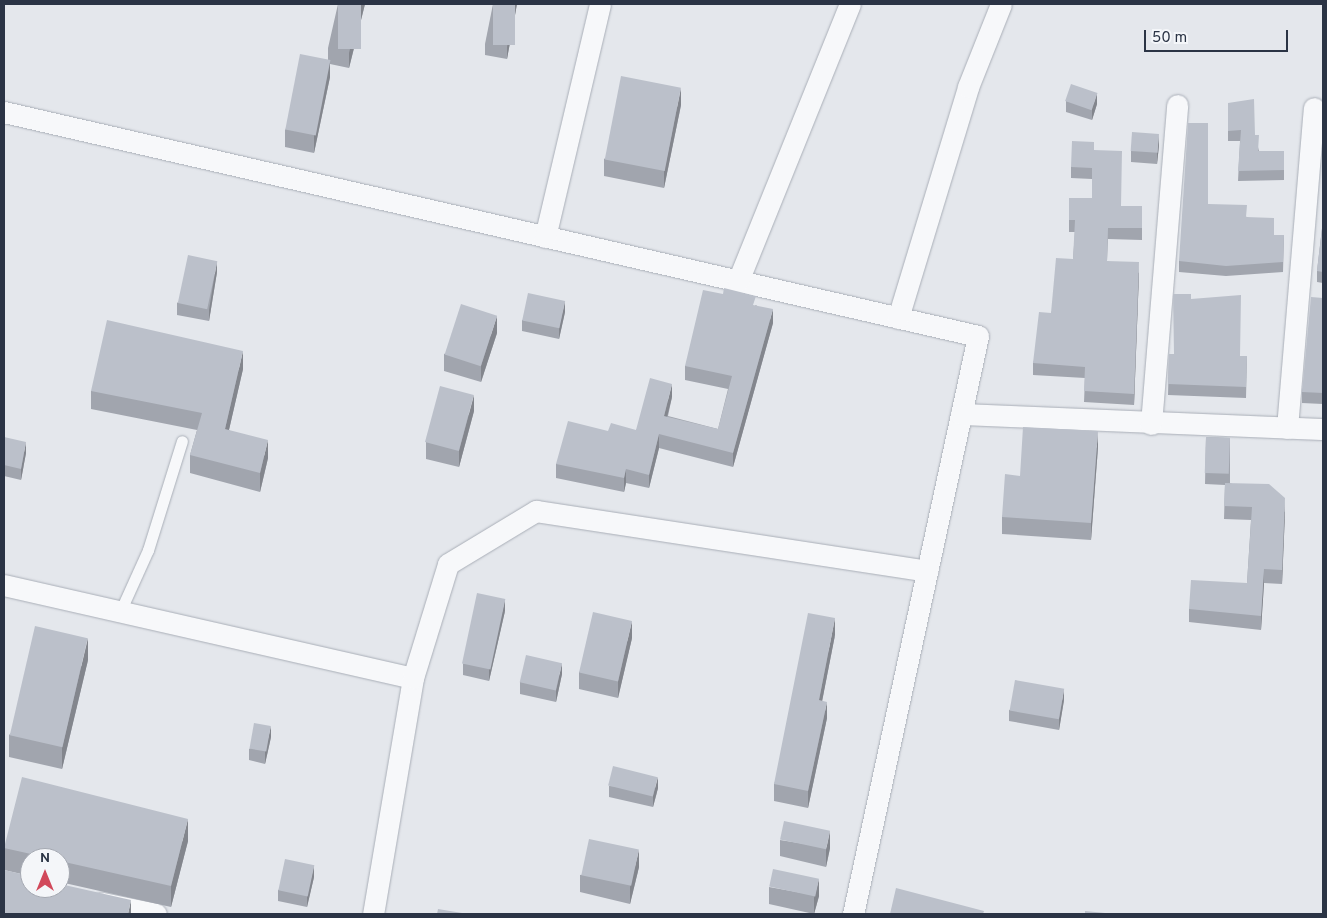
<!DOCTYPE html>
<html>
<head>
<meta charset="utf-8">
<style>
  body { margin:0 }
  #map { position:relative; width:1327px; height:918px; overflow:hidden; background:#e4e7ec; font-family:Overpass,sans-serif }
  div>[style] { position:absolute }
  [style*='--x'] { left:calc(var(--x)*1px); top:calc(var(--y)*1px); width:calc(var(--w)*1px); rotate:calc(var(--a)*1deg) }
  .roads { filter:drop-shadow(0 0 1px #a9aeb7) drop-shadow(0 0 1px #a9aeb7) }
  .service>* { height:11px; margin:-5.5px; padding:0 5.5px; transform-origin:5.5px; border-radius:5.5px; background:#f7f8fa }
  .minor>* { height:21px; margin:-10.5px; padding:0 10.5px; transform-origin:10.5px; border-radius:10.5px; background:#f7f8fa }
  .wall>* { inset:0; background:#a1a5ae }
  .shaded-wall>* { inset:0; background:#83868d }
  .building>* { inset:0; background:#bbc0ca; transform-origin:0 0 }
  span { translate:-50% -50%; white-space:nowrap; text-align:center; line-height:1.15; -webkit-text-stroke:4px #f4f6f9; paint-order:stroke }
  .frame { position:absolute; inset:0; border:5px solid #2b3445; pointer-events:none }
  .north { position:absolute; left:20px; top:848px; width:50px; height:50px; box-sizing:border-box; background:#f4f6f9; border:1px solid #a4a8b1; border-radius:50%; rotate:0deg; font-size:14px; font-weight:700; line-height:20px; text-align:center; color:#2b3445 }
  .north::after { content:''; display:block; margin:auto; width:18px; height:22px; background:#d1495b; clip-path:polygon(50% 0,100% 100%,50% 72%,0 100%) }
  .scale { position:absolute; left:1144px; top:30px; width:144px; height:22px; box-sizing:border-box; border:2px solid #2b3445; border-top:0; padding-left:6px; font-size:15px; line-height:18px; white-space:nowrap; color:#2b3445; -webkit-text-stroke:4px #f4f6f9; paint-order:stroke }
</style>
</head>
<body>
<div id="map">
  <div class="roads">
    <div class="service">
      <div style="--x:120;--y:612;--w:68;--a:-65.7"></div>
      <div style="--x:148;--y:550;--w:114;--a:-72.7"></div>
    </div>
    <div class="minor">
      <div style="--x:4;--y:112;--w:999;--a:12.95"></div>
      <div style="--x:978;--y:336;--w:591;--a:102.2"></div>
      <div style="--x:545;--y:237;--w:239;--a:-76.7"></div>
      <div style="--x:738;--y:281;--w:299;--a:-68"></div>
      <div style="--x:898;--y:318;--w:241;--a:-73.1"></div>
      <div style="--x:968;--y:87;--w:89;--a:-68.3"></div>
      <div style="--x:961;--y:414;--w:362;--a:2.4"></div>
      <div style="--x:1151;--y:424;--w:320;--a:-85.3"></div>
      <div style="--x:1287;--y:428;--w:321;--a:-85.2"></div>
      <div style="--x:4;--y:585;--w:419;--a:12.8"></div>
      <div style="--x:413;--y:678;--w:239;--a:99.6"></div>
      <div style="--x:413;--y:678;--w:119;--a:-72.9"></div>
      <div style="--x:448;--y:564;--w:103;--a:-31.1"></div>
      <div style="--x:536;--y:511;--w:396;--a:8.7"></div>
      <div style="--x:102;--y:903;--w:55;--a:11.5"></div>
    </div>
  </div>
  <div class="wall">
    <div style="clip-path:polygon(338px 4px,365px 4px,349px 68px,330px 64px,330px 77px,314px 153px,285px 147px,285px 130px,328px 60px,328px 48px)"></div>
    <div style="clip-path:polygon(493px 4px,517px 4px,507px 59px,485px 55px,485px 44px)"></div>
    <div style="clip-path:polygon(1066px 101px,1097px 104px,1092px 120px,1066px 112px)"></div>
    <div style="clip-path:polygon(1228px 103px,1255px 135px,1259px 151px,1284px 151px,1284px 180px,1238px 181px,1240px 141px,1228px 141px)"></div>
    <div style="clip-path:polygon(681px 105px,664px 188px,604px 176px,604px 159px)"></div>
    <div style="clip-path:polygon(1159px 145px,1157px 164px,1131px 162px,1131px 151px)"></div>
    <div style="clip-path:polygon(1094px 150px,1121px 206px,1142px 206px,1142px 240px,1108px 239px,1107px 261px,1139px 273px,1134px 405px,1084px 402px,1085px 378px,1033px 375px,1033px 363px,1051px 313px,1073px 259px,1075px 232px,1069px 232px,1069px 198px,1092px 198px,1092px 179px,1071px 178px,1071px 167px)"></div>
    <div style="clip-path:polygon(1208px 204px,1247px 217px,1274px 235px,1284px 235px,1283px 272px,1226px 276px,1179px 272px,1179px 261px)"></div>
    <div style="clip-path:polygon(1323px 220px,1323px 283px,1317px 282px,1317px 271px)"></div>
    <div style="clip-path:polygon(217px 272px,209px 321px,177px 315px,177px 303px)"></div>
    <div style="clip-path:polygon(1323px 298px,1323px 404px,1302px 403px,1302px 392px)"></div>
    <div style="clip-path:polygon(1191px 299px,1240px 356px,1247px 356px,1246px 398px,1168px 395px,1169px 354px,1174px 354px)"></div>
    <div style="clip-path:polygon(756px 305px,773px 323px,733px 467px,659px 448px,649px 488px,626px 483px,624px 492px,556px 478px,556px 464px,608px 431px,636px 430px,672px 397px,668px 416px,718px 429px,728px 389px,685px 380px,685px 366px)"></div>
    <div style="clip-path:polygon(565px 312px,559px 339px,522px 331px,522px 320px)"></div>
    <div style="clip-path:polygon(497px 333px,481px 382px,444px 371px,444px 354px)"></div>
    <div style="clip-path:polygon(243px 369px,229px 430px,268px 458px,260px 492px,190px 473px,190px 455px,197px 430px,91px 409px,91px 391px)"></div>
    <div style="clip-path:polygon(474px 411px,459px 467px,426px 459px,426px 442px)"></div>
    <div style="clip-path:polygon(4px 437px,26px 453px,21px 480px,4px 476px)"></div>
    <div style="clip-path:polygon(1206px 437px,1230px 438px,1230px 483px,1285px 512px,1282px 584px,1264px 583px,1261px 630px,1189px 622px,1189px 609px,1247px 583px,1251px 520px,1224px 519px,1225px 485px,1205px 484px)"></div>
    <div style="clip-path:polygon(1098px 447px,1091px 540px,1002px 534px,1002px 517px,1020px 476px)"></div>
    <div style="clip-path:polygon(505px 611px,489px 681px,463px 675px,463px 664px)"></div>
    <div style="clip-path:polygon(835px 635px,822px 701px,827px 718px,808px 808px,774px 801px,774px 784px)"></div>
    <div style="clip-path:polygon(632px 638px,618px 698px,579px 689px,579px 672px)"></div>
    <div style="clip-path:polygon(88px 660px,62px 769px,9px 757px,9px 735px)"></div>
    <div style="clip-path:polygon(562px 674px,556px 702px,520px 694px,520px 682px)"></div>
    <div style="clip-path:polygon(1064px 700px,1059px 730px,1009px 721px,1009px 710px)"></div>
    <div style="clip-path:polygon(271px 737px,265px 764px,249px 760px,249px 749px)"></div>
    <div style="clip-path:polygon(609px 786px,658px 788px,653px 807px,609px 797px)"></div>
    <div style="clip-path:polygon(780px 840px,830px 848px,826px 867px,780px 856px)"></div>
    <div style="clip-path:polygon(188px 841px,171px 907px,60px 882px,60px 858px,30px 858px,30px 876px,4px 870px,4px 848px)"></div>
    <div style="clip-path:polygon(639px 867px,630px 904px,580px 892px,580px 875px)"></div>
    <div style="clip-path:polygon(314px 877px,307px 907px,278px 901px,278px 890px)"></div>
    <div style="clip-path:polygon(769px 887px,819px 896px,814px 914px,769px 904px)"></div>
  </div>
  <div class="shaded-wall">
    <div style="clip-path:polygon(361px 4px,365px 4px,349px 68px,349px 53px)"></div>
    <div style="clip-path:polygon(515px 4px,517px 4px,507px 59px,507px 47px)"></div>
    <div style="clip-path:polygon(330px 60px,330px 77px,314px 153px,314px 136px)"></div>
    <div style="clip-path:polygon(681px 88px,681px 105px,664px 188px,664px 172px)"></div>
    <div style="clip-path:polygon(1097px 93px,1097px 104px,1092px 120px,1092px 109px)"></div>
    <div style="clip-path:polygon(1159px 134px,1159px 145px,1157px 164px,1157px 153px)"></div>
    <div style="clip-path:polygon(217px 261px,217px 272px,209px 321px,209px 310px)"></div>
    <div style="clip-path:polygon(1139px 262px,1139px 273px,1134px 405px,1134px 394px)"></div>
    <div style="clip-path:polygon(565px 301px,565px 312px,559px 339px,559px 328px)"></div>
    <div style="clip-path:polygon(773px 309px,773px 323px,733px 467px,733px 453px)"></div>
    <div style="clip-path:polygon(497px 316px,497px 333px,481px 382px,481px 366px)"></div>
    <div style="clip-path:polygon(243px 351px,243px 369px,225px 447px,225px 429px)"></div>
    <div style="clip-path:polygon(672px 384px,672px 397px,664px 429px,664px 416px)"></div>
    <div style="clip-path:polygon(474px 395px,474px 411px,459px 467px,459px 451px)"></div>
    <div style="clip-path:polygon(1098px 431px,1098px 447px,1091px 540px,1091px 523px)"></div>
    <div style="clip-path:polygon(659px 434px,659px 448px,649px 488px,649px 475px)"></div>
    <div style="clip-path:polygon(268px 440px,268px 458px,260px 492px,260px 473px)"></div>
    <div style="clip-path:polygon(26px 442px,26px 453px,21px 480px,21px 469px)"></div>
    <div style="clip-path:polygon(626px 469px,626px 483px,624px 492px,624px 478px)"></div>
    <div style="clip-path:polygon(1285px 498px,1285px 512px,1282px 584px,1282px 570px)"></div>
    <div style="clip-path:polygon(1264px 569px,1264px 583px,1261px 630px,1261px 616px)"></div>
    <div style="clip-path:polygon(505px 599px,505px 611px,489px 681px,489px 670px)"></div>
    <div style="clip-path:polygon(835px 618px,835px 635px,819px 717px,819px 700px)"></div>
    <div style="clip-path:polygon(632px 621px,632px 638px,618px 698px,618px 681px)"></div>
    <div style="clip-path:polygon(88px 638px,88px 660px,62px 769px,62px 748px)"></div>
    <div style="clip-path:polygon(562px 663px,562px 674px,556px 702px,556px 691px)"></div>
    <div style="clip-path:polygon(1064px 689px,1064px 700px,1059px 730px,1059px 719px)"></div>
    <div style="clip-path:polygon(827px 702px,827px 718px,808px 808px,808px 791px)"></div>
    <div style="clip-path:polygon(271px 726px,271px 737px,265px 764px,265px 752px)"></div>
    <div style="clip-path:polygon(658px 777px,658px 788px,653px 807px,653px 796px)"></div>
    <div style="clip-path:polygon(188px 819px,188px 841px,171px 907px,171px 886px)"></div>
    <div style="clip-path:polygon(830px 831px,830px 848px,826px 867px,826px 850px)"></div>
    <div style="clip-path:polygon(639px 850px,639px 867px,630px 904px,630px 887px)"></div>
    <div style="clip-path:polygon(314px 865px,314px 877px,307px 907px,307px 896px)"></div>
    <div style="clip-path:polygon(819px 879px,819px 896px,814px 914px,814px 898px)"></div>
    <div style="clip-path:polygon(131px 900px,131px 914px,128px 914px)"></div>
  </div>
  <div class="building">
    <div style="left:338px;top:4px;width:23px;height:45px"></div>
    <div style="left:493px;top:4px;width:22px;height:41px"></div>
    <div style="left:300px;top:54px;width:31px;height:77px;rotate:11deg"></div>
    <div style="left:621px;top:76px;width:61px;height:85px;rotate:11deg"></div>
    <div style="left:1071px;top:84px;width:28px;height:18px;rotate:19deg"></div>
    <div style="clip-path:polygon(1254px 99px,1255px 135px,1259px 135px,1258px 151px,1284px 151px,1284px 170px,1238px 171px,1241px 130px,1228px 131px,1228px 103px)"></div>
    <div style="clip-path:polygon(1188px 123px,1208px 123px,1208px 204px,1247px 205px,1246px 217px,1274px 218px,1274px 235px,1284px 235px,1283px 262px,1226px 266px,1179px 261px)"></div>
    <div style="left:1132px;top:132px;width:27px;height:19px;rotate:4deg"></div>
    <div style="clip-path:polygon(1072px 141px,1094px 142px,1094px 150px,1122px 151px,1121px 206px,1142px 206px,1142px 228px,1108px 228px,1107px 261px,1139px 262px,1134px 394px,1084px 391px,1085px 367px,1033px 363px,1039px 312px,1051px 313px,1056px 258px,1073px 259px,1075px 220px,1069px 220px,1069px 198px,1092px 198px,1092px 168px,1071px 167px)"></div>
    <div style="clip-path:polygon(1323px 220px,1323px 272px,1317px 271px)"></div>
    <div style="left:188px;top:255px;width:30px;height:49px;rotate:12deg"></div>
    <div style="clip-path:polygon(724px 288px,756px 296px,753px 305px,773px 309px,733px 453px,659px 434px,649px 475px,626px 469px,624px 478px,556px 464px,568px 421px,608px 431px,611px 423px,636px 430px,650px 378px,672px 384px,664px 416px,718px 429px,732px 376px,685px 366px,703px 290px,723px 294px)"></div>
    <div style="left:528px;top:293px;width:38px;height:28px;rotate:12deg"></div>
    <div style="clip-path:polygon(1173px 294px,1191px 294px,1191px 299px,1241px 295px,1240px 356px,1247px 356px,1246px 387px,1168px 384px,1169px 354px,1174px 354px)"></div>
    <div style="clip-path:polygon(1311px 297px,1323px 298px,1323px 393px,1302px 392px)"></div>
    <div style="left:461px;top:304px;width:38px;height:53px;rotate:18deg"></div>
    <div style="clip-path:polygon(107px 320px,243px 351px,225px 429px,268px 440px,260px 473px,190px 455px,202px 413px,91px 391px)"></div>
    <div style="left:440px;top:386px;width:35px;height:58px;rotate:15deg"></div>
    <div style="clip-path:polygon(1023px 427px,1098px 431px,1091px 523px,1002px 517px,1005px 474px,1020px 476px)"></div>
    <div style="clip-path:polygon(4px 437px,26px 442px,21px 469px,4px 465px)"></div>
    <div style="left:1206px;top:437px;width:24px;height:36px;rotate:2deg"></div>
    <div style="clip-path:polygon(1225px 483px,1269px 484px,1285px 498px,1282px 570px,1264px 569px,1261px 616px,1189px 609px,1191px 580px,1247px 583px,1252px 507px,1224px 506px)"></div>
    <div style="left:477px;top:593px;width:29px;height:72px;rotate:12deg"></div>
    <div style="left:593px;top:612px;width:40px;height:62px;rotate:13deg"></div>
    <div style="clip-path:polygon(808px 613px,835px 618px,819px 700px,827px 702px,808px 791px,774px 784px)"></div>
    <div style="left:35px;top:626px;width:54px;height:112px;rotate:13deg"></div>
    <div style="left:526px;top:655px;width:37px;height:28px;rotate:13deg"></div>
    <div style="left:1015px;top:680px;width:50px;height:31px;rotate:10deg"></div>
    <div style="left:254px;top:723px;width:17px;height:26px;rotate:10deg"></div>
    <div style="left:613px;top:766px;width:46px;height:20px;rotate:14deg"></div>
    <div style="clip-path:polygon(22px 777px,188px 819px,171px 886px,60px 861px,60px 858px,49px 858px,4px 848px)"></div>
    <div style="left:784px;top:821px;width:47px;height:19px;rotate:12deg"></div>
    <div style="left:589px;top:839px;width:51px;height:37px;rotate:12deg"></div>
    <div style="left:285px;top:859px;width:30px;height:32px;rotate:12deg"></div>
    <div style="left:773px;top:869px;width:47px;height:18px;rotate:12deg"></div>
    <div style="clip-path:polygon(4px 870px,30px 876px,30px 888px,60px 888px,60px 884px,131px 900px,128px 914px,4px 914px)"></div>
    <div style="clip-path:polygon(896px 888px,984px 911px,983px 914px,890px 914px)"></div>
    <div style="clip-path:polygon(438px 909px,468px 914px,437px 914px)"></div>
    <div style="clip-path:polygon(1085px 911px,1115px 914px,1085px 914px)"></div>
  </div>
  <div class="frame"></div>
  <div class="north">N</div>
  <div class="scale">50 m</div>
</div>
</body>
</html>
